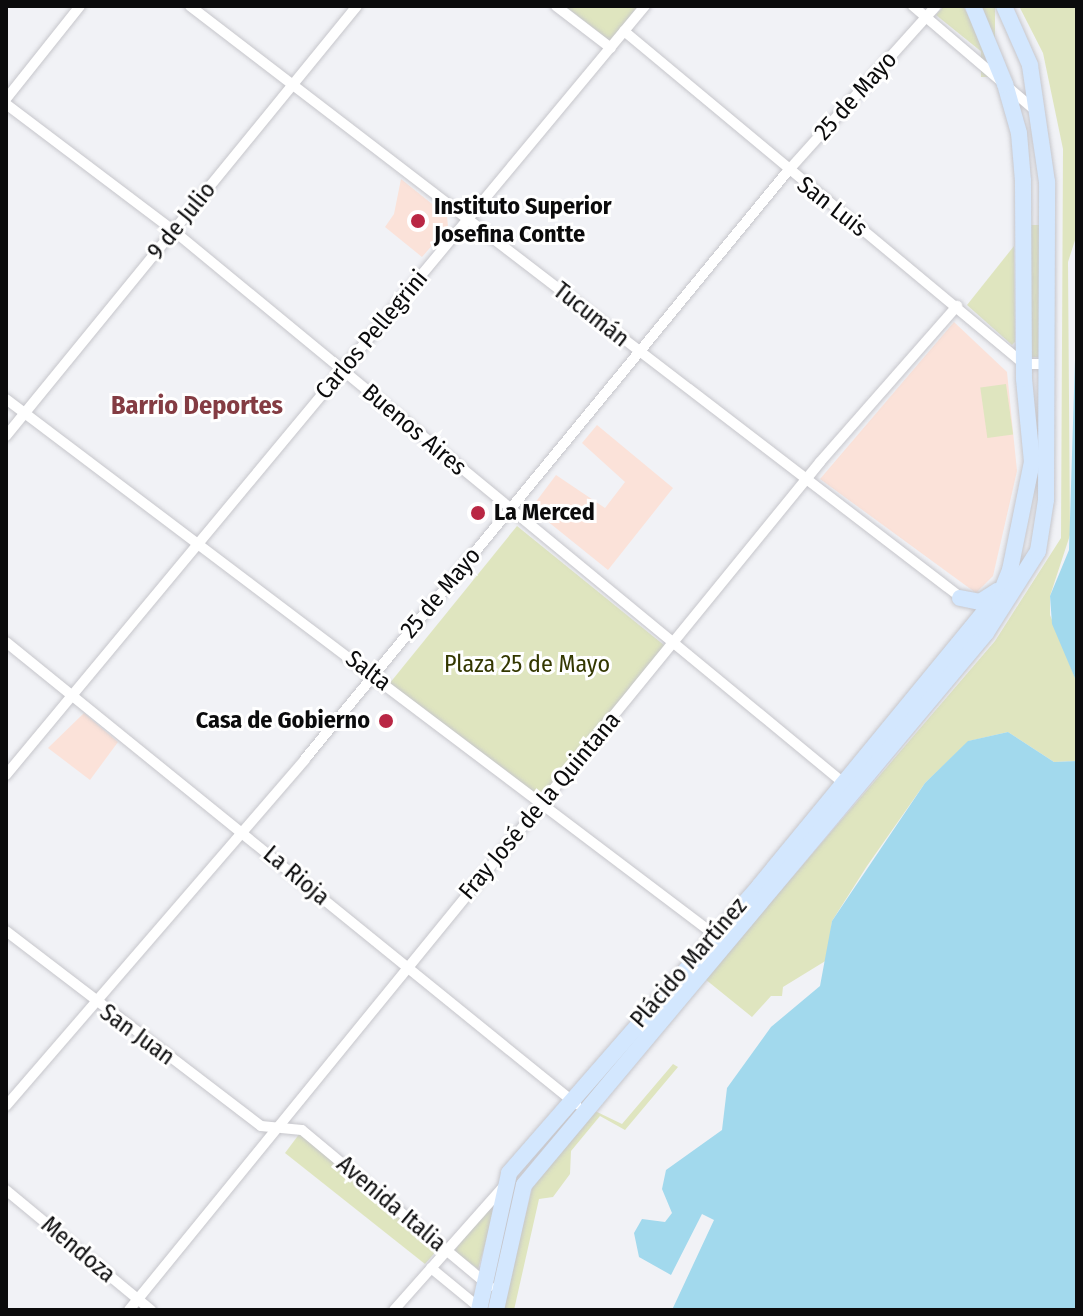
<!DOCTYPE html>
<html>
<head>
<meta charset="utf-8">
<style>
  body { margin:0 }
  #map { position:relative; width:1083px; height:1316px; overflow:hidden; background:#f1f2f6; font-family:"Fira Sans Condensed",sans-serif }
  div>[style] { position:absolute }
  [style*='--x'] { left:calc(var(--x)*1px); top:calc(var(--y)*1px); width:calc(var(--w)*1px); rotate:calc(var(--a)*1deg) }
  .education>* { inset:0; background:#fbe2d9 }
  .green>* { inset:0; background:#dfe5bf; transform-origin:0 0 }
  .water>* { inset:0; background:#a2d9ed }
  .roads { filter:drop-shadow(0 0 2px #c6c6cb) drop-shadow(0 0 2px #c6c6cb) }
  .minor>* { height:10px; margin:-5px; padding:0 5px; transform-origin:5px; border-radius:5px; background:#fff }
  .primary>* { height:16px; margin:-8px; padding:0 8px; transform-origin:8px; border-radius:8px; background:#d3e7fe }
  .dots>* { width:22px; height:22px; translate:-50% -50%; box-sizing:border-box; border:4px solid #fff; border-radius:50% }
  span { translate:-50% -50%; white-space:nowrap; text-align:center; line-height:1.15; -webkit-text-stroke:6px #fff; paint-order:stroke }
  .street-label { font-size:24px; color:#0b0b0c }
  .poi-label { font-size:24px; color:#0b0b0c; font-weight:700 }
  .left { translate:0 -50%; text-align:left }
  .right { translate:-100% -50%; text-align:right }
  .park-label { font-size:24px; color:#333700 }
  .neighbourhood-label { font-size:26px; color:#843c43; font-weight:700 }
  .frame { position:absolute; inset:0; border:8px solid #0b0b0c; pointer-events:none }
</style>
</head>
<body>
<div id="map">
  <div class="education">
    <div style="clip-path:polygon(401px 179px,447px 216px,448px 227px,422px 257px,385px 227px,394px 214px)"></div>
    <div style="clip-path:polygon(954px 322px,1007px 372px,1017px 471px,993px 576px,976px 593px,820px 479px)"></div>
    <div style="clip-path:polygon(597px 425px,673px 488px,608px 570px,536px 512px,535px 503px,556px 475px,605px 508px,625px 482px,582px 443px)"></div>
    <div style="clip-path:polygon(84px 713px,118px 742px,90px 780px,48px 748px)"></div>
  </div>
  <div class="green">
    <div style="clip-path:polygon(565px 6px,638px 6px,610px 41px)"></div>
    <div style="clip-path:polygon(944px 6px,963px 6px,993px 61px,936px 15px)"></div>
    <div style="left:981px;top:6px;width:14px;height:71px"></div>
    <div style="clip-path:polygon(1019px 6px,1077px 6px,1077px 234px,1068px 262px,1070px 535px,1050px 596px,1050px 615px,1077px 683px,1077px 761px,1054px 762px,1008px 732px,969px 741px,925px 783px,867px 866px,832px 921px,827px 960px,783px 987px,782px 996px,771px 996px,752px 1017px,705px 979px,995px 641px,1061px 538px,1063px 149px,1043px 53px)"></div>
    <div style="left:1028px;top:225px;width:12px;height:132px"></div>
    <div style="clip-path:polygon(1014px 246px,1015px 342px,1012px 345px,967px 305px)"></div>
    <div style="left:1006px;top:384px;width:51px;height:26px;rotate:82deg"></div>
    <div style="left:517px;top:526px;width:191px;height:202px;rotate:39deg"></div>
    <div style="clip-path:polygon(673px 1064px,678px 1067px,625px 1130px,600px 1116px,571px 1151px,570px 1174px,553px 1197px,539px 1199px,514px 1310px,502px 1310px,534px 1181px,595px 1111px,622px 1124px)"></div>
    <div style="clip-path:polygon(300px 1133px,439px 1248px,425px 1264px,285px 1153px)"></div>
    <div style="clip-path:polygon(492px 1204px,496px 1206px,478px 1269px,454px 1251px)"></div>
  </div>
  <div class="water">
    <div style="clip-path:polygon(1077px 296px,1077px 683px,1052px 624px,1050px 596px,1069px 550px)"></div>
    <div style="clip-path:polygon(1008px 732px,1054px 762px,1077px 761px,1077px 1310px,672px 1310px,714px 1220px,702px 1214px,671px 1275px,639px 1257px,634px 1233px,642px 1219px,665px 1222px,672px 1213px,662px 1189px,666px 1170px,722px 1130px,727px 1088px,771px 1027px,820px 986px,832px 921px,925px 783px,968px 741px)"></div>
  </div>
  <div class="roads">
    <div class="minor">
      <div style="--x:190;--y:6;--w:976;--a:37.5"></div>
      <div style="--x:556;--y:6;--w:69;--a:37.4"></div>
      <div style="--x:913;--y:6;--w:162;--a:40.5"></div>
      <div style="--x:624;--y:31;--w:520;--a:39.78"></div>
      <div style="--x:1024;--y:364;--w:23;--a:0"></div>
      <div style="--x:6;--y:99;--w:119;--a:-51.5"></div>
      <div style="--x:6;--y:104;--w:211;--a:37.1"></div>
      <div style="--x:174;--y:231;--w:871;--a:39.5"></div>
      <div style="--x:6;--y:399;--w:894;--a:37.09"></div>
      <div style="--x:6;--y:436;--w:555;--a:-50.78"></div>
      <div style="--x:6;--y:642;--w:734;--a:39.03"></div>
      <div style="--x:6;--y:775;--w:1000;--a:-50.28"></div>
      <div style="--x:6;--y:931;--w:321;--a:37.4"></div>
      <div style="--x:261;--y:1126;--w:41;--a:5.6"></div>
      <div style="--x:302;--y:1130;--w:244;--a:39.8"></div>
      <div style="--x:6;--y:1106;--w:458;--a:-49.2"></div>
      <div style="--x:305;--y:759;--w:760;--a:-50.61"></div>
      <div style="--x:787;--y:172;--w:223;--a:-48.1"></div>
      <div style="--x:6;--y:1190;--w:188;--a:39.6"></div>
      <div style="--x:431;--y:1268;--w:65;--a:39.4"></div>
      <div style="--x:129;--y:1310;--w:1094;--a:-50.82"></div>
      <div style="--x:820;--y:462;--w:208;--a:-48.7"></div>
      <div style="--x:394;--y:1310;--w:169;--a:-48.4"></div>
    </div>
    <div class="primary">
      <div style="--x:960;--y:598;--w:20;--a:11"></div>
      <div style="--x:980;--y:602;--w:20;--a:-33"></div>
      <div style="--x:479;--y:1310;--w:140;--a:-77.6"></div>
      <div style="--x:509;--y:1173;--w:382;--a:-48.9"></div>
      <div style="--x:760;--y:885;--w:382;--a:-50.6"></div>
      <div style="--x:1002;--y:590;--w:22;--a:-68"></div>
      <div style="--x:1010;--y:570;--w:110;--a:-78.5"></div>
      <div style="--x:1032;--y:462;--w:83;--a:-95.5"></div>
      <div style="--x:1024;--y:379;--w:198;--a:-90.3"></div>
      <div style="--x:1023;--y:181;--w:48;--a:-94.8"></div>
      <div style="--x:1019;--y:133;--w:51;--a:-105.9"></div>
      <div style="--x:1005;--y:84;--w:84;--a:-112.3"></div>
      <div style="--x:496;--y:1310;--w:128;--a:-77.4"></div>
      <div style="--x:524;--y:1185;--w:720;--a:-50.07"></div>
      <div style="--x:986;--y:633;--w:97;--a:-57.6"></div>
      <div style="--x:1038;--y:551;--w:52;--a:-81.1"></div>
      <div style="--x:1046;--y:500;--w:318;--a:-89.8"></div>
      <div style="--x:1047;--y:182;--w:118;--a:-98.3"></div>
      <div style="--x:1030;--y:65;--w:64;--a:-113.8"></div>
    </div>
  </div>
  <div class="dots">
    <div style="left:418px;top:221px;background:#b92744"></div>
    <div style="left:478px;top:513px;background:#b92744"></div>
    <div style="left:386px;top:721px;background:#b92744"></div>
  </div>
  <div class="street-label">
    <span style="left:856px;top:96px;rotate:-48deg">25 de Mayo</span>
    <span style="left:832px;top:207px;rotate:38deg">San Luis</span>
    <span style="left:182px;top:221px;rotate:-51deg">9 de Julio</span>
    <span style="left:591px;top:315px;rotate:38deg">Tucumán</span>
    <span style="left:372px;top:335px;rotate:-50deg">Carlos Pellegrini</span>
    <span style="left:414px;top:430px;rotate:40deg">Buenos Aires</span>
    <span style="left:441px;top:593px;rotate:-50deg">25 de Mayo</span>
    <span style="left:368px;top:671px;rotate:37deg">Salta</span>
    <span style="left:540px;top:806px;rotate:-50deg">Fray José de la Quintana</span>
    <span style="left:296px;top:876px;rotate:40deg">La Rioja</span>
    <span style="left:689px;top:963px;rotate:-49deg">Plácido Martínez</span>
    <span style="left:137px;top:1035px;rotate:36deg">San Juan</span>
    <span style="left:391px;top:1204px;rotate:40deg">Avenida Italia</span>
    <span style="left:78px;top:1250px;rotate:40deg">Mendoza</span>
  </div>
  <div class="poi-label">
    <span class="left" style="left:434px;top:221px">Instituto Superior<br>Josefina Contte</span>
    <span class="left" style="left:494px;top:513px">La Merced</span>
    <span class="right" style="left:370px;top:721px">Casa de Gobierno</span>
  </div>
  <div class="park-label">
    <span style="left:527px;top:665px">Plaza 25 de Mayo</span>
  </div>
  <div class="neighbourhood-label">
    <span style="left:197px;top:406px">Barrio Deportes</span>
  </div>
  <div class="frame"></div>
</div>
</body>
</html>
